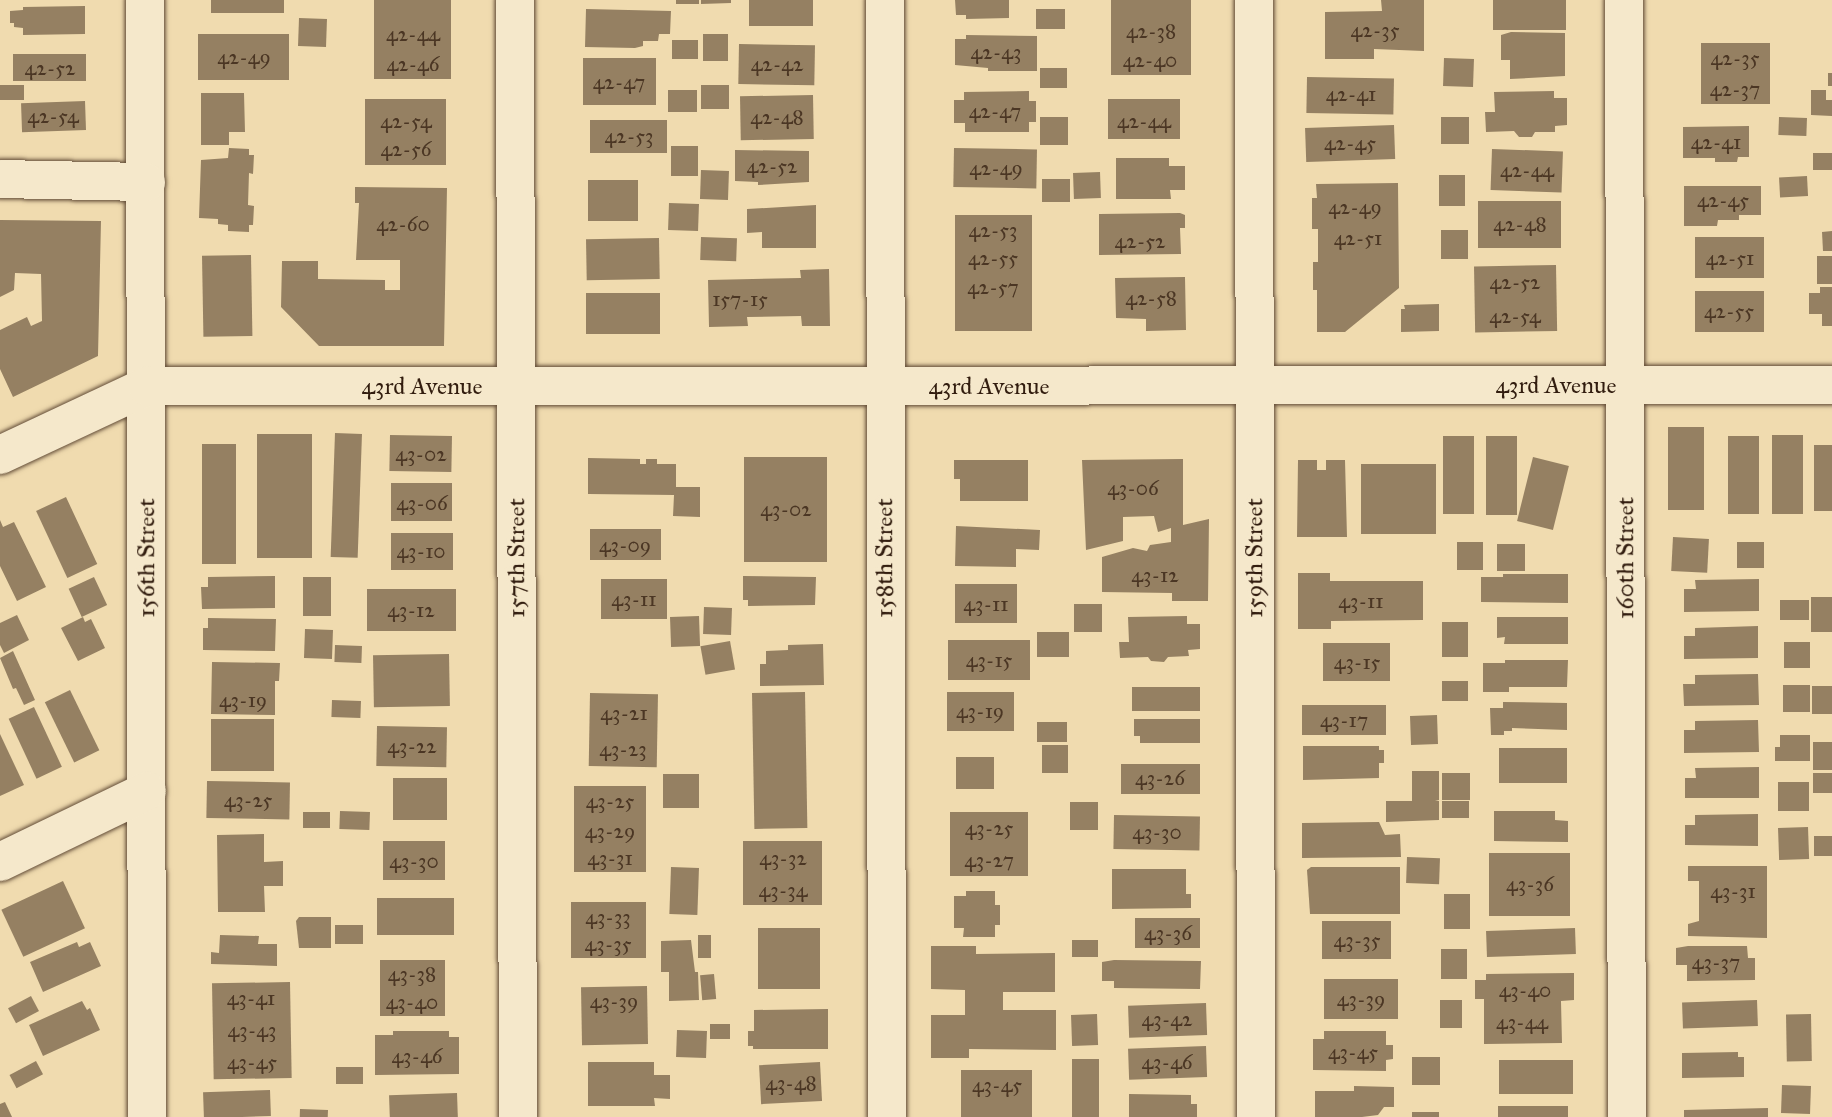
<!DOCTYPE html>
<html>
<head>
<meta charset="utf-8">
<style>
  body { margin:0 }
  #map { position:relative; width:1832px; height:1117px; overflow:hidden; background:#f0dbaf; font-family:"IM FELL Great Primer",serif }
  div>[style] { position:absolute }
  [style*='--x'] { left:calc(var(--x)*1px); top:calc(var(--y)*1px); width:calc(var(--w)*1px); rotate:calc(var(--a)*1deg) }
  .building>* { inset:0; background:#958062; transform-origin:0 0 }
  .roads { filter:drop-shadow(0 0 2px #624c37) drop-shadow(0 0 2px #624c37) }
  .minor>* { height:38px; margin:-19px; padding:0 19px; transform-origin:19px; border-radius:19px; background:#f5e8cb }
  span { translate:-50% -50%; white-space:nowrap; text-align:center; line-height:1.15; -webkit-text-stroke:7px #f5e8cb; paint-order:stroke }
  .number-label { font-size:21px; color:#4b3624 }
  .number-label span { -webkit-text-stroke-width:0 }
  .street-label { font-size:24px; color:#321d0f }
</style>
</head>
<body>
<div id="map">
  <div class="building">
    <div style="left:211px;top:0;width:73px;height:13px"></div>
    <div style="left:374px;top:0;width:77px;height:79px"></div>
    <div style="left:676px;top:0;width:23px;height:4px"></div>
    <div style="clip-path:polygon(701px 0,731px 0,731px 3px,701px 4px)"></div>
    <div style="left:749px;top:0;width:64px;height:26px"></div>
    <div style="clip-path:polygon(955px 0,1009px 0,1009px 18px,966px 19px,966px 15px,956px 15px)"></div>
    <div style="left:1111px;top:0;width:80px;height:75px"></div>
    <div style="clip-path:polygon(1381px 0,1424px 0,1424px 51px,1374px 49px,1374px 59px,1325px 59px,1325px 12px,1382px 11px)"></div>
    <div style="left:1493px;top:0;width:73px;height:30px"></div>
    <div style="clip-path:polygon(85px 6px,85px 34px,23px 35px,23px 28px,14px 27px,14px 23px,10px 23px,10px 11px,23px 10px,23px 7px)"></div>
    <div style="clip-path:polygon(586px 9px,671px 11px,670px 34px,659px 34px,658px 41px,643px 41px,643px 46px,635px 48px,585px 47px)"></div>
    <div style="left:1036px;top:9px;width:29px;height:20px"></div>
    <div style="left:299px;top:18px;width:28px;height:28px;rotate:2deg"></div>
    <div style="clip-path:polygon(1511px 32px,1565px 33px,1565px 76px,1510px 79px,1510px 60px,1501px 60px,1501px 35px)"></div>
    <div style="left:289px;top:34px;width:46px;height:91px;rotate:90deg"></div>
    <div style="left:728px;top:34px;width:27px;height:25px;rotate:90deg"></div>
    <div style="clip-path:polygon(966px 35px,1037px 36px,1037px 71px,988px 71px,988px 68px,955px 65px,955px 39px,966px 39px)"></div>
    <div style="left:672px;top:40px;width:26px;height:19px"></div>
    <div style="left:1701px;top:43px;width:69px;height:61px"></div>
    <div style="left:739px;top:44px;width:76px;height:40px;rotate:1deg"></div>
    <div style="left:13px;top:54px;width:73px;height:27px"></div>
    <div style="left:656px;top:58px;width:47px;height:73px;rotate:90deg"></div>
    <div style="left:1444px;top:58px;width:30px;height:28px;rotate:2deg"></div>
    <div style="left:1040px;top:68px;width:27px;height:20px"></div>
    <div style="left:1828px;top:73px;width:4px;height:13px"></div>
    <div style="left:1307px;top:77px;width:87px;height:36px;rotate:1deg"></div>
    <div style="left:0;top:85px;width:24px;height:15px"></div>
    <div style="left:729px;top:85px;width:24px;height:28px;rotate:90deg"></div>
    <div style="left:668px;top:90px;width:29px;height:22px"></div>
    <div style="clip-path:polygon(1811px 90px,1826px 90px,1826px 100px,1832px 100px,1832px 116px,1811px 115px)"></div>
    <div style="clip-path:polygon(1029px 91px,1029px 101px,1036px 101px,1036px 122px,1029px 122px,1029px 132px,965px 132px,965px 123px,954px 123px,954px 100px,964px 100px,964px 92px)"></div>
    <div style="clip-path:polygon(1554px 91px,1554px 98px,1567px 98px,1567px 125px,1555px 126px,1555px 132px,1535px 132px,1532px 137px,1519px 137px,1514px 131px,1486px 132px,1485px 112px,1495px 112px,1494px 92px)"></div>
    <div style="clip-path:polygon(201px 93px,244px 93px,245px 132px,229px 132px,229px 145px,201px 145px)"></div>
    <div style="left:813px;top:95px;width:44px;height:73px;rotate:89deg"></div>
    <div style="left:446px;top:99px;width:66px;height:81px;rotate:90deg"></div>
    <div style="left:1108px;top:99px;width:72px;height:40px"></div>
    <div style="left:85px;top:101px;width:29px;height:64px;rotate:88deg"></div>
    <div style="left:1040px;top:117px;width:28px;height:28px"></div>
    <div style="left:1441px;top:117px;width:28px;height:27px"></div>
    <div style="left:1779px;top:117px;width:28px;height:18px;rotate:2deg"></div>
    <div style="left:590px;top:120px;width:77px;height:33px"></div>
    <div style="left:1394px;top:125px;width:34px;height:89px;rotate:88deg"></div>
    <div style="clip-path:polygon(1749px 126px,1749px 157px,1738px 157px,1737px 162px,1715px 162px,1715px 158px,1683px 158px,1683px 127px)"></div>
    <div style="left:671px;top:146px;width:27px;height:30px"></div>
    <div style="clip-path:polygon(229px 148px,249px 149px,249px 155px,254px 155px,253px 174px,249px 173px,248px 205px,254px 206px,253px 225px,249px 225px,249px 232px,228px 231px,228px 225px,218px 224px,218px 219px,199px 218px,201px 160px,228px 158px)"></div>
    <div style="left:954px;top:148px;width:83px;height:39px;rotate:1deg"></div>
    <div style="left:1492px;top:149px;width:71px;height:41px;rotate:2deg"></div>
    <div style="clip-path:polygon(735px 150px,809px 151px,809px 182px,758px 185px,758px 182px,735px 181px)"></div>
    <div style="left:1813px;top:153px;width:19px;height:17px"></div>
    <div style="clip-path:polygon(1116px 158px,1169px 158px,1169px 166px,1185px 166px,1185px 190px,1170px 190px,1171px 199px,1116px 199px)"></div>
    <div style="left:701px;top:170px;width:28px;height:29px;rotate:2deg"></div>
    <div style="left:1100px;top:172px;width:26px;height:27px;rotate:88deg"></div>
    <div style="left:1439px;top:175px;width:26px;height:31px"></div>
    <div style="left:1807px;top:176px;width:20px;height:28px;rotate:87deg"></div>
    <div style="left:1042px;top:179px;width:28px;height:23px"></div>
    <div style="left:588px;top:180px;width:50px;height:41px"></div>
    <div style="clip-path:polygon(1398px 183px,1399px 288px,1345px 332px,1317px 332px,1317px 290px,1313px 290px,1313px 262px,1318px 262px,1318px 229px,1312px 229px,1312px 198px,1317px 198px,1316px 184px)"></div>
    <div style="clip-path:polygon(1684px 186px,1761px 186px,1761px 215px,1739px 215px,1739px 220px,1718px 220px,1717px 226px,1684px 226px)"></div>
    <div style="clip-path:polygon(355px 187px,447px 188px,444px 346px,319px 346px,281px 307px,282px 261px,318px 261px,318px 279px,385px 280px,385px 290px,400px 290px,400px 260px,356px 260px,359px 203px,355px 203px)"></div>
    <div style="left:1478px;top:201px;width:83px;height:47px"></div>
    <div style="left:669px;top:203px;width:30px;height:27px;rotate:2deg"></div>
    <div style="clip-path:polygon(816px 205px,816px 248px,762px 248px,762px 232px,747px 233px,747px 209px)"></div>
    <div style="clip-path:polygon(1180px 213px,1185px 215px,1185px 228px,1180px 228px,1181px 254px,1099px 255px,1099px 214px)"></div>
    <div style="left:1032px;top:215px;width:116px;height:77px;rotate:90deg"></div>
    <div style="clip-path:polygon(0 220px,101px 221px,98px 356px,13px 397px,0 369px,0 330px,27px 317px,31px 326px,42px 321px,41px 274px,15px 273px,14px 290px,0 297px)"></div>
    <div style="left:1441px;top:230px;width:27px;height:29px"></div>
    <div style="clip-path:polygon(1832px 231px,1832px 251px,1823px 251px,1822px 232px)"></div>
    <div style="left:701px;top:237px;width:36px;height:23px;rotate:2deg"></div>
    <div style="left:1695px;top:237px;width:69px;height:41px"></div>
    <div style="left:659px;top:238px;width:41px;height:73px;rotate:89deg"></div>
    <div style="left:251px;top:255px;width:81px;height:49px;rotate:89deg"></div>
    <div style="left:1817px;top:256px;width:15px;height:28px"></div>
    <div style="left:1556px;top:265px;width:66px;height:82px;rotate:89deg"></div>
    <div style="clip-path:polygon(829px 269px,830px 326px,802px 326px,801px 316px,747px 317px,748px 326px,709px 327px,708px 280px,801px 278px,800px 270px)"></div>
    <div style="clip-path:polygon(1185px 277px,1186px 330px,1146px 331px,1146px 319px,1116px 318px,1115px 278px)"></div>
    <div style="clip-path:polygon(1820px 287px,1832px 287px,1832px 326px,1822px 326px,1822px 314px,1809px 314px,1809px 293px,1820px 293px)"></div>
    <div style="left:1695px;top:291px;width:69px;height:41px"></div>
    <div style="left:660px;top:293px;width:41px;height:74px;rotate:90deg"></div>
    <div style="clip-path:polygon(1439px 304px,1439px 331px,1401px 332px,1401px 309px,1405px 309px,1404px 305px)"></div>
    <div style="left:1668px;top:427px;width:36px;height:83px"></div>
    <div style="left:335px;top:433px;width:27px;height:124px;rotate:2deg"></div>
    <div style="left:257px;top:434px;width:55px;height:124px"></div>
    <div style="left:390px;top:435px;width:62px;height:36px;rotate:1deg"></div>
    <div style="left:1772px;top:435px;width:31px;height:79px"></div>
    <div style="left:1443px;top:436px;width:31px;height:78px"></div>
    <div style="left:1486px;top:436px;width:31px;height:79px"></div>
    <div style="left:1728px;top:436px;width:31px;height:78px"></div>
    <div style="left:202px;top:444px;width:34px;height:120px"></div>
    <div style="left:1814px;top:445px;width:18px;height:66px"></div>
    <div style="left:744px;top:457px;width:83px;height:105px"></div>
    <div style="left:1533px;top:457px;width:37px;height:66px;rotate:14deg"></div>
    <div style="clip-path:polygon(588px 458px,640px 459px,640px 464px,646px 464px,646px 459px,657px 459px,657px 464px,676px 464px,676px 487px,700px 487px,700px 517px,673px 516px,674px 495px,588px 494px)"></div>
    <div style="clip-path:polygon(1183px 459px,1183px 525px,1209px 519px,1208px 601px,1172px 601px,1172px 593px,1102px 592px,1102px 557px,1133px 548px,1147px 551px,1150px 545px,1171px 542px,1171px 528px,1158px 532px,1154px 516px,1123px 517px,1123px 541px,1086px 550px,1082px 460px)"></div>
    <div style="clip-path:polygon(954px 460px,1028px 460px,1028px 501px,960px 501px,960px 479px,954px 479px)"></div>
    <div style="clip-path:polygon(1298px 460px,1317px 460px,1317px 470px,1326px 470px,1326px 460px,1345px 460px,1347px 537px,1297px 537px)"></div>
    <div style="left:1361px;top:464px;width:75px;height:70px"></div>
    <div style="left:391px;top:483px;width:61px;height:38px"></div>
    <div style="left:66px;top:497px;width:74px;height:33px;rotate:65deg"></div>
    <div style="clip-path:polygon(0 520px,3px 527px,14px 522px,46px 587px,17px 601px,0 566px)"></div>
    <div style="clip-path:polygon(956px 526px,1040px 530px,1039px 550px,1016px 549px,1016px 567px,955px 566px)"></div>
    <div style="left:661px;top:529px;width:31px;height:71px;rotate:90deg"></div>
    <div style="left:391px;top:533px;width:62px;height:37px"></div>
    <div style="left:1673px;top:537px;width:36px;height:34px;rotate:3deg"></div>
    <div style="left:1457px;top:542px;width:26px;height:28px"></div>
    <div style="left:1737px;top:542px;width:27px;height:26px"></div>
    <div style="left:1497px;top:544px;width:28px;height:27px"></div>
    <div style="clip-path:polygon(1298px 573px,1330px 573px,1330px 581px,1423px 581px,1423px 620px,1331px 621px,1331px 629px,1298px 629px)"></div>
    <div style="clip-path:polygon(1503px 574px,1568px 574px,1568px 603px,1481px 602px,1481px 577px,1503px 577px)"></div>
    <div style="clip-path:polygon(275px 576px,275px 608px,202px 609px,201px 587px,208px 587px,208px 577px)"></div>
    <div style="clip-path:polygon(743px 576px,816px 577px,815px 605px,748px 606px,748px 600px,743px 600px)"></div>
    <div style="left:94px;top:577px;width:31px;height:28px;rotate:65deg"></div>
    <div style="left:303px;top:577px;width:28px;height:39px"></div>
    <div style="left:601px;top:579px;width:66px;height:40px"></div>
    <div style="clip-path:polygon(1759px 579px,1759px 611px,1684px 612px,1684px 589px,1696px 589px,1695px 580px)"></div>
    <div style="left:955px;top:584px;width:62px;height:39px"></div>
    <div style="left:367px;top:589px;width:89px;height:42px"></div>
    <div style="left:1832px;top:597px;width:35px;height:21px;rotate:90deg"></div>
    <div style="left:1780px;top:600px;width:29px;height:20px"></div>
    <div style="left:1074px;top:604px;width:28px;height:28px"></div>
    <div style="left:704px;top:607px;width:28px;height:27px;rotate:2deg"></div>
    <div style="clip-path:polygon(17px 615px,29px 640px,4px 653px,0 645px,0 623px)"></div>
    <div style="left:699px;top:616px;width:30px;height:29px;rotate:88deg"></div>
    <div style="clip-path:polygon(1187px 616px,1187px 624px,1200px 624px,1200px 649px,1188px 650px,1189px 656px,1168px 657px,1164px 662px,1151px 661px,1148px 657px,1120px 658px,1119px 642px,1129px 642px,1128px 617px)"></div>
    <div style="clip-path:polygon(83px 617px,85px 622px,91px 619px,105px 648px,78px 661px,61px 628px)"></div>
    <div style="clip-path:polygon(1497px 617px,1568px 617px,1568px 644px,1504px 644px,1505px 637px,1497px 638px)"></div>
    <div style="clip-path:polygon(208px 618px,276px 619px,275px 651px,203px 650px,203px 628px,208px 628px)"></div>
    <div style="left:1442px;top:622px;width:26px;height:35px"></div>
    <div style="clip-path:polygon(1758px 626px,1758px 658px,1684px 659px,1684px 636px,1695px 636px,1695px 628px)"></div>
    <div style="left:305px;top:629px;width:28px;height:29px;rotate:2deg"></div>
    <div style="left:1037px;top:632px;width:32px;height:25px"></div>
    <div style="left:948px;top:640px;width:82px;height:40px"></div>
    <div style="left:730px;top:641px;width:29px;height:30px;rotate:80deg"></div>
    <div style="left:1784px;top:642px;width:26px;height:26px"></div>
    <div style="left:1323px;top:643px;width:67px;height:38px"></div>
    <div style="clip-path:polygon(823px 644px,824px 685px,760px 686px,760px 664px,766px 664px,766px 651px,788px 650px,788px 645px)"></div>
    <div style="left:335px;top:645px;width:27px;height:17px;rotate:2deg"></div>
    <div style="clip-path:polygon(13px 651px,35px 700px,24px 705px,16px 688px,13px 689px,0 658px)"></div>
    <div style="left:449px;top:654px;width:52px;height:76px;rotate:89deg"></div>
    <div style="clip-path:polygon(1505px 660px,1568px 660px,1567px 687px,1509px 687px,1509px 692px,1483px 692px,1483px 663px,1505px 663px)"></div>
    <div style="clip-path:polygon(212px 662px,280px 663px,279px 681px,275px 681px,275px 715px,211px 714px)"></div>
    <div style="clip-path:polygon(1758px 674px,1759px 705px,1684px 706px,1683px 684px,1695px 684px,1695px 675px)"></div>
    <div style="left:1442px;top:681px;width:26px;height:20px"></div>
    <div style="left:1810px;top:685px;width:27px;height:27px;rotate:90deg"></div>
    <div style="left:1812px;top:686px;width:20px;height:28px"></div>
    <div style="left:1200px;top:687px;width:24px;height:68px;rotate:90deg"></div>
    <div style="left:70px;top:690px;width:67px;height:28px;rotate:64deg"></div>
    <div style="left:805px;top:692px;width:136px;height:53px;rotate:89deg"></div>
    <div style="left:947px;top:692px;width:67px;height:39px"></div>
    <div style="left:590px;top:693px;width:68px;height:73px;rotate:1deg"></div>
    <div style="left:332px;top:700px;width:29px;height:17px;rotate:2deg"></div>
    <div style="clip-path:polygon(1503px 702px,1567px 703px,1567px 730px,1512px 728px,1512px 731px,1504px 731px,1504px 735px,1491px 735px,1490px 708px,1503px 708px)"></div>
    <div style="left:1302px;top:705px;width:84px;height:30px"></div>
    <div style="left:34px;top:707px;width:66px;height:28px;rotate:65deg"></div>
    <div style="left:1437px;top:715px;width:29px;height:27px;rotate:88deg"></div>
    <div style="left:211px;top:719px;width:63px;height:52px"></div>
    <div style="clip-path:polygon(1134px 719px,1200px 719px,1200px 743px,1140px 743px,1140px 736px,1134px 736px)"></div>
    <div style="clip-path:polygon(1758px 720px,1759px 752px,1684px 753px,1684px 730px,1695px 730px,1695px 721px)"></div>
    <div style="left:1037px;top:722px;width:30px;height:20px"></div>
    <div style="left:377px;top:726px;width:70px;height:40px;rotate:1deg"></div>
    <div style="clip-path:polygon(0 734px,24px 785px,0 796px)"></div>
    <div style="clip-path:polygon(1780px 735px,1810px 735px,1810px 761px,1775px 761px,1775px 747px,1780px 747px)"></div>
    <div style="left:1813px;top:742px;width:19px;height:28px"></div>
    <div style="left:1042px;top:745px;width:26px;height:28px"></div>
    <div style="clip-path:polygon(1303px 746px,1379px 746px,1379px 750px,1384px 750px,1384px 763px,1379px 763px,1379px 778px,1303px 780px)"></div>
    <div style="left:1499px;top:748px;width:68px;height:35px"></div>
    <div style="left:994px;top:757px;width:32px;height:38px;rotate:90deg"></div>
    <div style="left:1121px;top:764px;width:79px;height:30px"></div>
    <div style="clip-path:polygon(1759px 767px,1759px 798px,1685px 798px,1685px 778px,1696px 778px,1695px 768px)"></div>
    <div style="clip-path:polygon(1412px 771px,1439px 771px,1439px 800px,1435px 800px,1439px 801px,1439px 820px,1386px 822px,1386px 801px,1412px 801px)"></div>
    <div style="left:1442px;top:773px;width:28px;height:27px"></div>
    <div style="left:1813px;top:773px;width:19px;height:20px"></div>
    <div style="left:663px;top:774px;width:36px;height:34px"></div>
    <div style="left:393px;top:778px;width:54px;height:42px"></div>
    <div style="left:207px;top:781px;width:83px;height:37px;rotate:1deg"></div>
    <div style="left:1778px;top:782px;width:31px;height:29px"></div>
    <div style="left:574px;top:786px;width:72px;height:86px"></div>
    <div style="left:1442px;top:801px;width:27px;height:17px"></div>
    <div style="left:1070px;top:802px;width:28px;height:28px"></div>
    <div style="left:340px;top:811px;width:30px;height:18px;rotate:2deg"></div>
    <div style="clip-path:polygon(1494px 811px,1555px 811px,1555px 820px,1568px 821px,1568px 842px,1494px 841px)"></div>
    <div style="left:303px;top:812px;width:27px;height:16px"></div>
    <div style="left:950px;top:812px;width:78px;height:64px"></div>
    <div style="clip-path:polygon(1758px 814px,1758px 846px,1685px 845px,1685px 825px,1695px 825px,1695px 815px)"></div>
    <div style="left:1114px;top:815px;width:86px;height:34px;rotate:1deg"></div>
    <div style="clip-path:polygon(1379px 822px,1385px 835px,1400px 834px,1401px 857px,1302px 858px,1302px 823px)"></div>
    <div style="left:1808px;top:827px;width:32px;height:30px;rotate:88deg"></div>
    <div style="clip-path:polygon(264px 834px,264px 862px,283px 861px,283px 886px,264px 886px,265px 912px,218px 912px,217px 835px)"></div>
    <div style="left:1832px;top:836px;width:20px;height:18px;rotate:90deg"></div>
    <div style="left:445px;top:841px;width:39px;height:62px;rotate:90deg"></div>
    <div style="left:743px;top:841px;width:79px;height:64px"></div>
    <div style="left:1489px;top:853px;width:81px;height:63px"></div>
    <div style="left:1407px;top:857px;width:33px;height:26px;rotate:2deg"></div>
    <div style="clip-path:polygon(1688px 866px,1767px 866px,1767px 938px,1688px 936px,1688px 924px,1699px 921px,1699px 881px,1688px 881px)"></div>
    <div style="left:671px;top:867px;width:28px;height:47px;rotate:2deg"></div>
    <div style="clip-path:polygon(1311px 867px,1400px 867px,1400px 914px,1310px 914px,1307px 870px)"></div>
    <div style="clip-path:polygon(1112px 869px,1186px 869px,1186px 894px,1191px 894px,1191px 908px,1112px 909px)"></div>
    <div style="left:63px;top:881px;width:52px;height:68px;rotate:65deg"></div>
    <div style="clip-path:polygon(966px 891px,995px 891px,995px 905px,1000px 905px,1000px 925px,995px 925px,995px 937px,963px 937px,964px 928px,954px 928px,954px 896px,966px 896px)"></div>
    <div style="left:1444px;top:894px;width:26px;height:35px"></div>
    <div style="left:377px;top:898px;width:77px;height:37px"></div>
    <div style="left:646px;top:902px;width:56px;height:75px;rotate:90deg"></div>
    <div style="clip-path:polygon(299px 917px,331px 917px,331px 948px,299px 948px,296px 921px)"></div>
    <div style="left:1135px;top:918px;width:65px;height:30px"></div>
    <div style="left:1322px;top:921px;width:69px;height:38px"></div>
    <div style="left:335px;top:925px;width:28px;height:19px"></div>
    <div style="left:758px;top:928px;width:62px;height:61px"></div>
    <div style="left:1575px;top:928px;width:26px;height:89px;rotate:88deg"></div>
    <div style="clip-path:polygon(220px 935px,259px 936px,258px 944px,277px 944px,277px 966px,211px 964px,211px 952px,219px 953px)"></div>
    <div style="left:698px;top:935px;width:13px;height:23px"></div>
    <div style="clip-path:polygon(691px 940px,695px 972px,698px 972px,699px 1000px,669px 1001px,669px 972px,661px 972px,661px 941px)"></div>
    <div style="left:1072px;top:940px;width:26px;height:17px"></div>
    <div style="clip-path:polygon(77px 942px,79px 947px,90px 942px,101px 966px,43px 992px,30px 962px)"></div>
    <div style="clip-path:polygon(931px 946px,976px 946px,976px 954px,1055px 953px,1055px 992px,1003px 992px,1003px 1010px,1056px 1010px,1056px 1050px,969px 1049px,969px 1058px,931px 1058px,931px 1015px,965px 1015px,965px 990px,931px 989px)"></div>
    <div style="clip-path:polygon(1688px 946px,1747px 946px,1748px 958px,1755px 958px,1755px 980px,1687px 981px,1687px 965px,1676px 965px,1676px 948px)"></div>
    <div style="left:1441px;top:949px;width:26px;height:30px"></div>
    <div style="left:380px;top:960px;width:65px;height:56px"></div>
    <div style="clip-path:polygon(1114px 960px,1201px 961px,1200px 989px,1114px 988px,1114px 981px,1102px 981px,1102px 962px)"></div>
    <div style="clip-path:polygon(1574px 973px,1574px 1000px,1561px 1001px,1562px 1043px,1484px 1044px,1484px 999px,1475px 999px,1475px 980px,1486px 980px,1486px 974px)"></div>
    <div style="left:714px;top:974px;width:25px;height:14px;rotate:85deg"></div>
    <div style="left:1324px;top:979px;width:74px;height:40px"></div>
    <div style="left:290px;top:982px;width:96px;height:78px;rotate:89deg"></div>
    <div style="left:647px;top:986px;width:58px;height:66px;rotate:89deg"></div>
    <div style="left:31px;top:996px;width:17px;height:26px;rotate:62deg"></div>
    <div style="left:1440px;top:1000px;width:22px;height:28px"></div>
    <div style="left:1757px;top:1000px;width:26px;height:75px;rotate:88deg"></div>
    <div style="clip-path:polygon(82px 1001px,87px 1010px,90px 1008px,100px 1030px,43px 1056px,29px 1025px)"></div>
    <div style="left:1206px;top:1003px;width:32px;height:78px;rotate:88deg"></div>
    <div style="clip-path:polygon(828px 1009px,828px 1049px,753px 1049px,753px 1046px,748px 1046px,748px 1031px,754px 1031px,754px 1010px)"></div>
    <div style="left:1097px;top:1014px;width:31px;height:26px;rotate:88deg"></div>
    <div style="left:1811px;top:1014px;width:47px;height:25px;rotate:89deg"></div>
    <div style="left:710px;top:1024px;width:20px;height:15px"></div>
    <div style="left:677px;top:1030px;width:30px;height:27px;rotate:2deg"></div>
    <div style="clip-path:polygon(393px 1031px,449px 1031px,449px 1037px,459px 1037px,459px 1074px,375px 1075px,375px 1035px,393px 1035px)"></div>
    <div style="clip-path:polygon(1324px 1031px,1386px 1031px,1386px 1045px,1393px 1045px,1393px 1059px,1386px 1060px,1386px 1071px,1313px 1070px,1313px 1039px,1324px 1039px)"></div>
    <div style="left:1206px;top:1046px;width:31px;height:78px;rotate:88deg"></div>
    <div style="clip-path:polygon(1738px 1052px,1738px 1057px,1744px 1057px,1744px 1077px,1682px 1078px,1682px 1053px)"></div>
    <div style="left:1412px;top:1057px;width:28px;height:28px"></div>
    <div style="left:1072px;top:1059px;width:27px;height:58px"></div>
    <div style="left:1499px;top:1060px;width:74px;height:34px"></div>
    <div style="left:36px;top:1061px;width:15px;height:30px;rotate:62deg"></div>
    <div style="clip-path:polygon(588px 1062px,654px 1062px,654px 1075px,670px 1075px,670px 1099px,654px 1098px,655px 1106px,588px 1106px)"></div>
    <div style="left:820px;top:1062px;width:39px;height:61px;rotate:87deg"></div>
    <div style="left:336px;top:1067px;width:27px;height:17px"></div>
    <div style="left:961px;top:1070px;width:71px;height:47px"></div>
    <div style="left:1782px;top:1085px;width:29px;height:28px;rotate:2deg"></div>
    <div style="clip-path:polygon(1354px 1086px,1394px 1087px,1394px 1107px,1384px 1107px,1378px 1115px,1362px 1117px,1315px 1117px,1315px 1091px,1354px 1091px)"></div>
    <div style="left:270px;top:1090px;width:26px;height:67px;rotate:88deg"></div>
    <div style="left:457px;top:1093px;width:24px;height:68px;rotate:88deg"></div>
    <div style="clip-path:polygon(1129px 1094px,1191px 1095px,1191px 1104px,1197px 1104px,1197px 1117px,1129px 1117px)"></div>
    <div style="clip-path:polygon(5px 1102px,12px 1117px,0 1117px,0 1104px)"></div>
    <div style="left:1498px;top:1106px;width:70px;height:11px"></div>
    <div style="clip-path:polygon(1768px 1108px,1768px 1117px,1684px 1117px,1684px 1110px)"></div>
    <div style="left:300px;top:1109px;width:28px;height:8px;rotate:2deg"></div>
    <div style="left:1412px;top:1112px;width:27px;height:5px"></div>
  </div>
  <div class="roads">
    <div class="minor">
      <div style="--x:145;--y:0;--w:1117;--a:89.9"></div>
      <div style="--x:515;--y:0;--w:1117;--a:89.85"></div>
      <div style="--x:885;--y:0;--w:1117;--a:89.9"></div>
      <div style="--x:1254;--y:0;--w:1117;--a:89.9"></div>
      <div style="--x:1624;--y:0;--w:1117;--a:89.85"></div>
      <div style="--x:0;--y:179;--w:146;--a:1.2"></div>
      <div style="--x:0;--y:455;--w:162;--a:-25.1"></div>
      <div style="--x:147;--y:386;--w:1685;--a:-0.03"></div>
      <div style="--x:0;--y:862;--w:163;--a:-25.8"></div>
    </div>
  </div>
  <div class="number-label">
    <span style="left:1375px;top:30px">42-35</span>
    <span style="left:1151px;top:31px">42-38</span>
    <span style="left:413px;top:34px">42-44</span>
    <span style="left:996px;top:52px">42-43</span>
    <span style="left:244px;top:57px">42-49</span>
    <span style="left:1735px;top:58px">42-35</span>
    <span style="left:1150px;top:60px">42-40</span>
    <span style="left:413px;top:64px">42-46</span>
    <span style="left:777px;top:64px">42-42</span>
    <span style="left:50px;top:68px">42-52</span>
    <span style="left:619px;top:82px">42-47</span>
    <span style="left:1735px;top:89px">42-37</span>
    <span style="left:1351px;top:94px">42-41</span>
    <span style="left:995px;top:111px">42-47</span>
    <span style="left:53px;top:116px">42-54</span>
    <span style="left:777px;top:117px">42-48</span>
    <span style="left:406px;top:121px">42-54</span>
    <span style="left:1144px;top:121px">42-44</span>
    <span style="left:629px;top:136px">42-53</span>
    <span style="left:1716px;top:142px">42-41</span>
    <span style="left:1350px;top:143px">42-45</span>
    <span style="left:406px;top:149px">42-56</span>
    <span style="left:772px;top:166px">42-52</span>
    <span style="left:996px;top:168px">42-49</span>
    <span style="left:1527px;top:170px">42-44</span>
    <span style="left:1723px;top:200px">42-45</span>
    <span style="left:1355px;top:207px">42-49</span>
    <span style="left:403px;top:224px">42-60</span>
    <span style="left:1520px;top:224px">42-48</span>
    <span style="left:993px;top:230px">42-53</span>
    <span style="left:1358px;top:238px">42-51</span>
    <span style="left:1140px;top:241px">42-52</span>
    <span style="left:993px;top:258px">42-55</span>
    <span style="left:1730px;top:258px">42-51</span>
    <span style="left:1515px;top:282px">42-52</span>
    <span style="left:993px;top:287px">42-57</span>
    <span style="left:1151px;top:298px">42-58</span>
    <span style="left:740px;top:299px">157-15</span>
    <span style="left:1729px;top:311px">42-55</span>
    <span style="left:1515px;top:316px">42-54</span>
    <span style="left:421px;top:454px">43-02</span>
    <span style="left:1133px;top:488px">43-06</span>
    <span style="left:422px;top:503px">43-06</span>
    <span style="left:786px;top:509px">43-02</span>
    <span style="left:625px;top:545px">43-09</span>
    <span style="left:421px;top:551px">43-10</span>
    <span style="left:1155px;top:575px">43-12</span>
    <span style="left:634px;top:599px">43-11</span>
    <span style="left:1361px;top:601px">43-11</span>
    <span style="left:986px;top:604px">43-11</span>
    <span style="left:411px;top:610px">43-12</span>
    <span style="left:989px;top:660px">43-15</span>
    <span style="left:1357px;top:662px">43-15</span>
    <span style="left:243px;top:700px">43-19</span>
    <span style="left:980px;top:711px">43-19</span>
    <span style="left:624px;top:713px">43-21</span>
    <span style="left:1344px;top:720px">43-17</span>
    <span style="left:412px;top:746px">43-22</span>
    <span style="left:623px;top:749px">43-23</span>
    <span style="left:1160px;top:778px">43-26</span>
    <span style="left:248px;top:800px">43-25</span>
    <span style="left:610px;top:801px">43-25</span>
    <span style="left:989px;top:828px">43-25</span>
    <span style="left:610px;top:831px">43-29</span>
    <span style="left:1157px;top:832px">43-30</span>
    <span style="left:610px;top:858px">43-31</span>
    <span style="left:783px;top:858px">43-32</span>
    <span style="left:989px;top:860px">43-27</span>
    <span style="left:414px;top:861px">43-30</span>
    <span style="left:1530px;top:884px">43-36</span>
    <span style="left:783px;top:890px">43-34</span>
    <span style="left:1733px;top:891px">43-31</span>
    <span style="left:608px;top:917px">43-33</span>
    <span style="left:1168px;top:933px">43-36</span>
    <span style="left:1357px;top:940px">43-35</span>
    <span style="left:608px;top:944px">43-35</span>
    <span style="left:1716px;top:962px">43-37</span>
    <span style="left:412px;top:974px">43-38</span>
    <span style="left:1525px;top:990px">43-40</span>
    <span style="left:251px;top:998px">43-41</span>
    <span style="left:1361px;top:999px">43-39</span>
    <span style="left:614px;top:1001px">43-39</span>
    <span style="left:412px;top:1002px">43-40</span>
    <span style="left:1167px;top:1019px">43-42</span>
    <span style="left:1522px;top:1022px">43-44</span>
    <span style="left:252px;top:1030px">43-43</span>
    <span style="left:1353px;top:1052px">43-45</span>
    <span style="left:417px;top:1056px">43-46</span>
    <span style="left:252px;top:1062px">43-45</span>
    <span style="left:1167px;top:1062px">43-46</span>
    <span style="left:791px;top:1083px">43-48</span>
    <span style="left:997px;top:1085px">43-45</span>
  </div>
  <div class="street-label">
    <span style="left:1556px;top:386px">43rd Avenue</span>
    <span style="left:422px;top:387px">43rd Avenue</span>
    <span style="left:989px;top:387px">43rd Avenue</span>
    <span style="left:147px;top:558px;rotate:-90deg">156th Street</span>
    <span style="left:517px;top:558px;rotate:-90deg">157th Street</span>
    <span style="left:885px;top:558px;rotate:-90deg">158th Street</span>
    <span style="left:1255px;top:558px;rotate:-90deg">159th Street</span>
    <span style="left:1626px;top:558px;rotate:-90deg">160th Street</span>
  </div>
</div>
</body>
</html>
